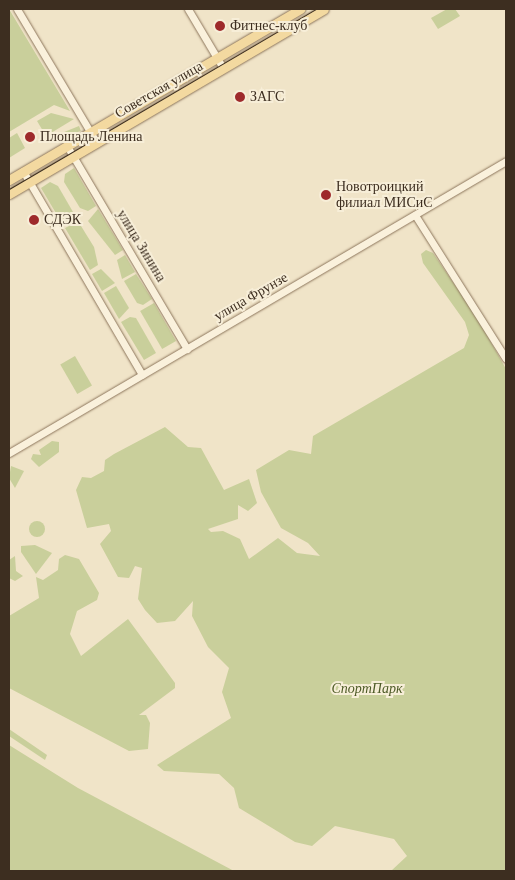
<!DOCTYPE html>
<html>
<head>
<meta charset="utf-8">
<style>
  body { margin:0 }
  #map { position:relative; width:515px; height:880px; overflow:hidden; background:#f0e4c8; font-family:Georgia,serif }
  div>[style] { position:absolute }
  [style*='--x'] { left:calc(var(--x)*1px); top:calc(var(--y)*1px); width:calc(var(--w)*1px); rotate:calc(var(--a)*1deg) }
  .green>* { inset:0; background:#c9cf9b; transform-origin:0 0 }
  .round { border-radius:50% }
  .roads { filter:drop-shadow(0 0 1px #8d765c) drop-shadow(0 0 1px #8d765c) }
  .minor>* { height:7px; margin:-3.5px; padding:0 3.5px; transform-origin:3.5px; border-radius:3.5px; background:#faf1dc }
  .major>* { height:9px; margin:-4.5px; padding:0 4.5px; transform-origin:4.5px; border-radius:4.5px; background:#f3d9a0 }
  .tram>* { height:1px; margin:-0.5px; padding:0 0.5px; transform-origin:0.5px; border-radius:0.5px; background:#3d2e20 }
  .dots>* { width:14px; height:14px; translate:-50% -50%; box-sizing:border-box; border:2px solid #f7eed8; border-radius:50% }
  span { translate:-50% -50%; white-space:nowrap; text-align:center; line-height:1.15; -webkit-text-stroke:4px #f7eed8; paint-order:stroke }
  .poi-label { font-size:14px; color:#3d2e20 }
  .left { translate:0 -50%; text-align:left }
  .street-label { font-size:14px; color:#3d2e20 }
  .park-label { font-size:14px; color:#4d5a26; font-style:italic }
  .frame { position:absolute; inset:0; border:10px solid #3d2e20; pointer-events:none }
</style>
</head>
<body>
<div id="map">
  <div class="green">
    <div style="clip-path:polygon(9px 9px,70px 111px,54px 105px,9px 132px)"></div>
    <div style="clip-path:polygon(447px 9px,455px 9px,460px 16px,438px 29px,431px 18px)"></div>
    <div style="clip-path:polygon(51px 113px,74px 119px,46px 136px,37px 121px)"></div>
    <div style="left:79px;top:126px;width:5px;height:32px;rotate:68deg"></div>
    <div style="clip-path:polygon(17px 133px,25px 148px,9px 158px,9px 138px)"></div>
    <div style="clip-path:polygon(74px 168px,96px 206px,88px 211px,80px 208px,64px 182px,65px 174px)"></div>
    <div style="clip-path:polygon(50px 182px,58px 186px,73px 212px,63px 225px,41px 188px)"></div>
    <div style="clip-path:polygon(98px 209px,123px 250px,115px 255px,88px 221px)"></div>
    <div style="clip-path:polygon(73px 224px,81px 226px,94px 247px,98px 265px,90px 270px,65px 228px)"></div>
    <div style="clip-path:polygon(426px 250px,433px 253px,478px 319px,506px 369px,506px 871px,391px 871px,407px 856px,394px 839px,335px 826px,312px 846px,295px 842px,239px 808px,234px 788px,219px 774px,164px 771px,157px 765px,231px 718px,222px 692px,229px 668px,208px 647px,192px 616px,193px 601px,175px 621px,157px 623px,145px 610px,138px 599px,142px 568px,135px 566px,129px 578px,118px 577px,100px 544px,111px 531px,109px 524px,87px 528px,76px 490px,82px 477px,91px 478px,104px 471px,105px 460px,114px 454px,165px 427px,188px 447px,201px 448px,224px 490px,249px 479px,257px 503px,248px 511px,238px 505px,238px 519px,208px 529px,211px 532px,223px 531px,240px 539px,249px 559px,278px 538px,297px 553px,320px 556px,308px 543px,281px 528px,261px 492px,256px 470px,289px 450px,311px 454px,313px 436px,464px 348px,469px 335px,465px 322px,423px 263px,421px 254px)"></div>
    <div style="clip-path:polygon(125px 255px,135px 272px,122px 279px,117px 260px)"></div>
    <div style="clip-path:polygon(101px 269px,115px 283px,102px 291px,92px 274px)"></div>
    <div style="clip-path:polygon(136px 274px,152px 299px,143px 305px,137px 303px,124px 281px)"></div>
    <div style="clip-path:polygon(116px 286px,129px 308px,119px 319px,104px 293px)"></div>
    <div style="left:154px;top:303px;width:44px;height:16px;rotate:60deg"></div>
    <div style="clip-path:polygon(130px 317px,136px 318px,156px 353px,144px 360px,121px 322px)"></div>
    <div style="left:75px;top:356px;width:34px;height:17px;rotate:60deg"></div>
    <div style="clip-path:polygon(52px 441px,59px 442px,59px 452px,39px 467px,31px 459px,33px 454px,41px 455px,39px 450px)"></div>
    <div style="clip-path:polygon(11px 466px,24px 471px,15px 488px,9px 478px)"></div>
    <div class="round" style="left:29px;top:521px;width:16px;height:16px"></div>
    <div style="clip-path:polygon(35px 545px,52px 553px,36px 574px,21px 552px,21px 546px)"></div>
    <div style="clip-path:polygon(65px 555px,79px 559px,99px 593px,97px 600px,77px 611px,70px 634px,81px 656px,128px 619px,175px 683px,175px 688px,139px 715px,146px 715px,150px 723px,148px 749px,129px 751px,9px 688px,9px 616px,39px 598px,36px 577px,43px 580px,58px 570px,59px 559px)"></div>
    <div style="clip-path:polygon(15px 556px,16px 571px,23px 576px,15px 581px,9px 578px,9px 560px)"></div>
    <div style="clip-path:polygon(9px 729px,47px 755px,45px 760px,9px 736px)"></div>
    <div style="clip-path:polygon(9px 745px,78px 788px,234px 871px,9px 871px)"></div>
  </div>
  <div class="roads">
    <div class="minor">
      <div style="--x:17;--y:9;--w:156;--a:59.2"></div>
      <div style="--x:188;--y:9;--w:69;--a:59.3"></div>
      <div style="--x:67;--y:146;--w:236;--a:59.4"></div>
      <div style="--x:23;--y:171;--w:236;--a:59.7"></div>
      <div style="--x:415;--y:215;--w:170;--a:57.7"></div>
      <div style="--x:9;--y:453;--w:576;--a:-30.44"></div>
    </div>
    <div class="major">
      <div style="--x:9;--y:180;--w:338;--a:-30.4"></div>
      <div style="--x:9;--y:194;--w:365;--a:-30.4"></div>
    </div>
  </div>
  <div class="tram">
    <div style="--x:9;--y:189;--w:356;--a:-30.4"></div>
  </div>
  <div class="dots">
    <div style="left:220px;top:26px;background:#9e2a2b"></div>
    <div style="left:240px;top:97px;background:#9e2a2b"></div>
    <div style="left:30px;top:137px;background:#9e2a2b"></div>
    <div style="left:326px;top:195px;background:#9e2a2b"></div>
    <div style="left:34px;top:220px;background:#9e2a2b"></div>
  </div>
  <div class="poi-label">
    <span class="left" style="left:230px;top:26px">Фитнес-клуб</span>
    <span class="left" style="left:250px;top:97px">ЗАГС</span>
    <span class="left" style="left:40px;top:137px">Площадь Ленина</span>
    <span class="left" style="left:336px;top:195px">Новотроицкий<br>филиал МИСиС</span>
    <span class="left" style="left:44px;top:220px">СДЭК</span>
  </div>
  <div class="street-label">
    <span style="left:159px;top:90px;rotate:-30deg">Советская улица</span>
    <span style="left:141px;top:246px;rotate:59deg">улица Зинина</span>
    <span style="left:251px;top:297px;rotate:-30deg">улица Фрунзе</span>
  </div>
  <div class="park-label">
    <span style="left:367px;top:689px">СпортПарк</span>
  </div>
  <div class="frame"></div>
</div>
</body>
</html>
